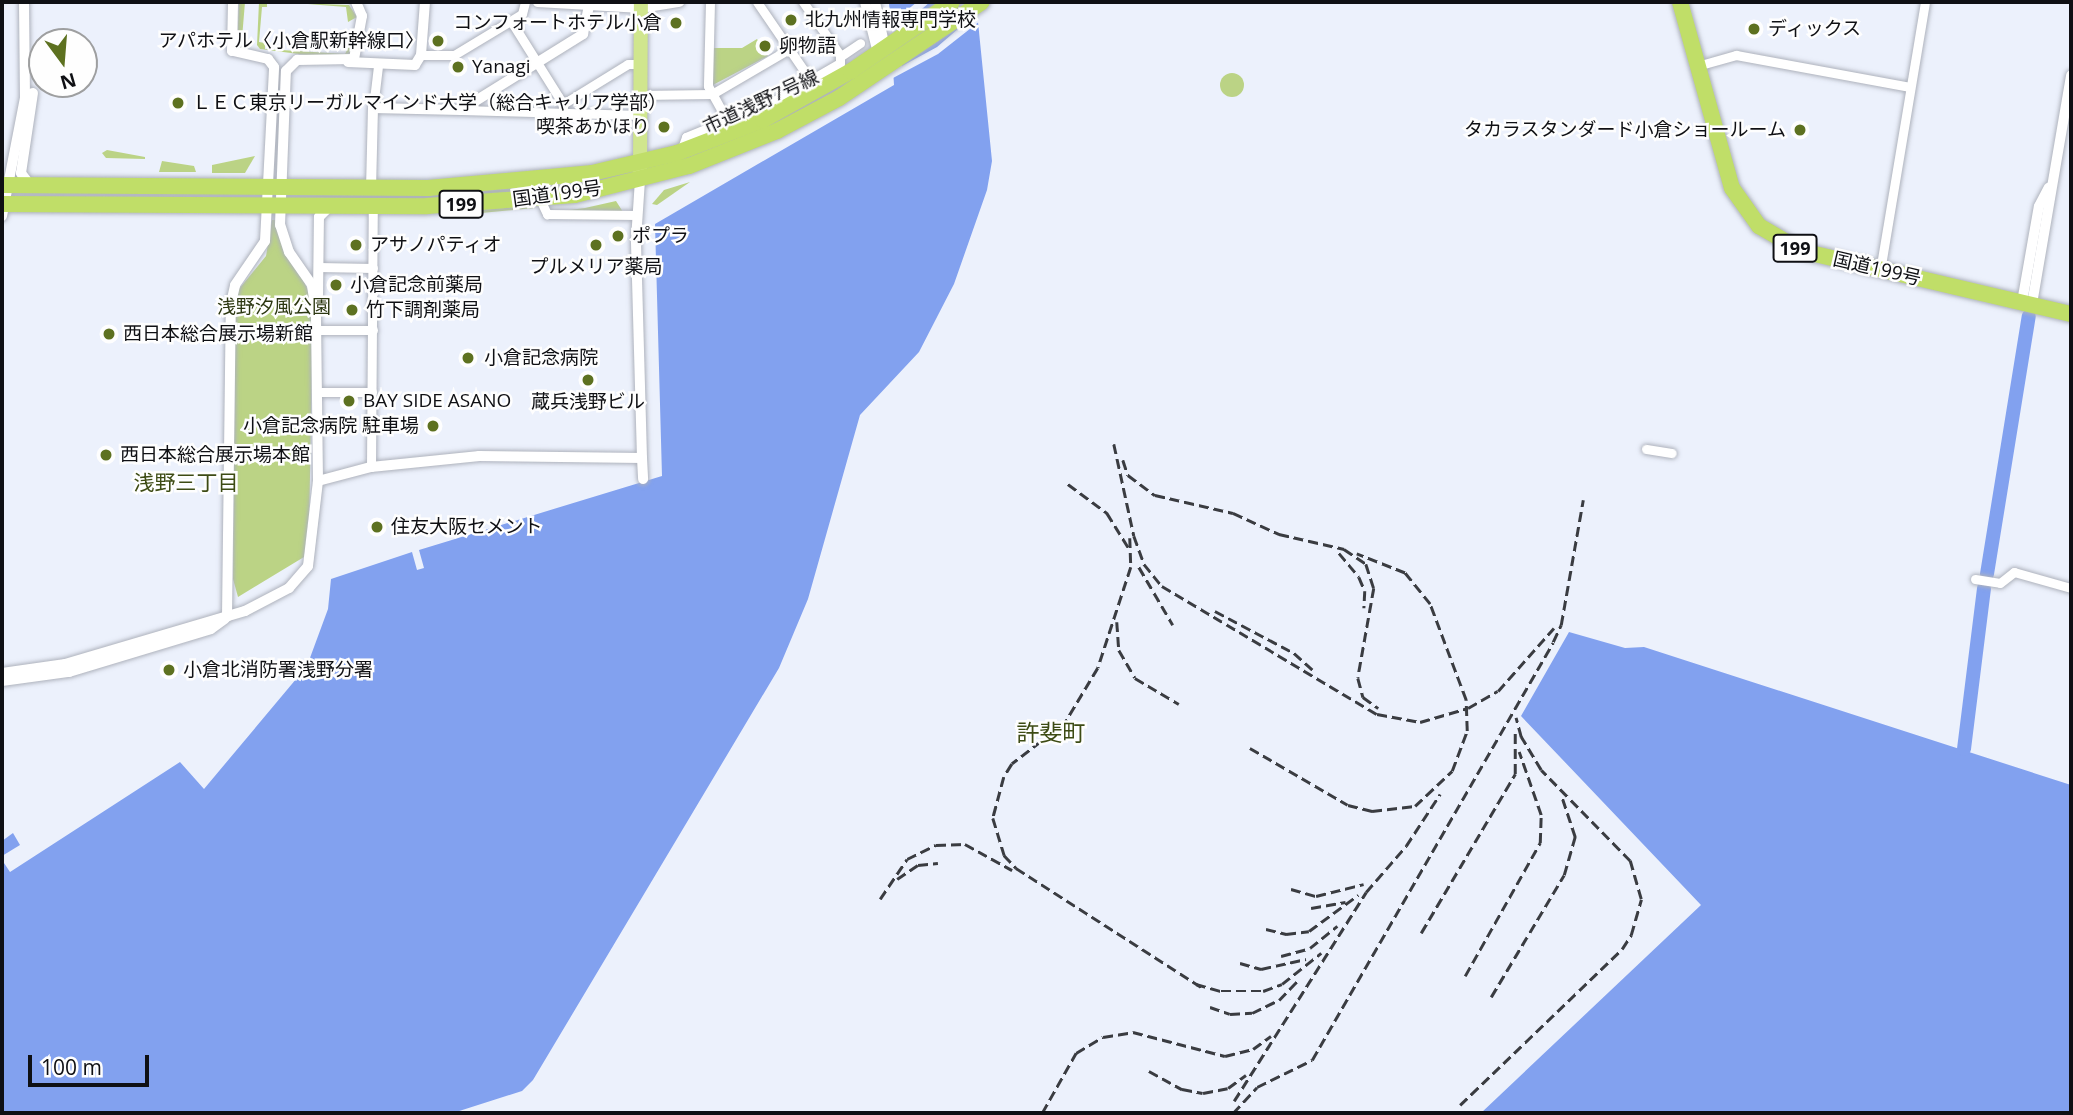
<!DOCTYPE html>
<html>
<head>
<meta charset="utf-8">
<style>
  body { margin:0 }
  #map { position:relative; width:2073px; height:1115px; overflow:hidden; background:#ecf1fc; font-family:"Open Sans","Noto Sans JP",sans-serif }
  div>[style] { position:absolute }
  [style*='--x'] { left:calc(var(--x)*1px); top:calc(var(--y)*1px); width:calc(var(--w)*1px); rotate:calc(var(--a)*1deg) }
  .green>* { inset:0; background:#bbd385 }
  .round { border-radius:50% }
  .water>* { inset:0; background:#82a1ef }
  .pier>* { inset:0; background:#ecf1fc }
  .river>* { height:14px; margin:-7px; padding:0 7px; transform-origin:7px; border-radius:7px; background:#82a1ef }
  .roads { filter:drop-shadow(0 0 2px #aeb2bc) drop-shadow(0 0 2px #aeb2bc) }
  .minor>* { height:9px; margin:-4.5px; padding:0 4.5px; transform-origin:4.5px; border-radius:4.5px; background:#fff }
  .tertiary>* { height:10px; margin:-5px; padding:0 5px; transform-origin:5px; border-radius:5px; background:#fff }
  .primary>* { height:14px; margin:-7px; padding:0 7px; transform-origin:7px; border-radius:7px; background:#d0e68e }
  .trunk>* { height:16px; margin:-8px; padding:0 8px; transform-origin:8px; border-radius:8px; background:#c0de68 }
  .rail>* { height:2.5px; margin-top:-1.25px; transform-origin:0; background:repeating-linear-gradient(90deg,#3a3c41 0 10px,transparent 0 15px) }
  .dots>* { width:19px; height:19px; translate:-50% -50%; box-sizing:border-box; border:4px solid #fefefe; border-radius:50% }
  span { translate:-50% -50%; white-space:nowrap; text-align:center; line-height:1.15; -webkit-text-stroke:5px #fefefe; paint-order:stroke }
  .shield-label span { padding:2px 5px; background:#fefefe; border:2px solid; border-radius:5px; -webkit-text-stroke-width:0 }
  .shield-label { font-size:18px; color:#0f1014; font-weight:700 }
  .poi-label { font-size:19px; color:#0f1014 }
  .left { translate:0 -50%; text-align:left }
  .right { translate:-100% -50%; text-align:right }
  .street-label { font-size:19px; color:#0f1014 }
  .park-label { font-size:19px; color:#2c3711 }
  .neighbourhood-label { font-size:21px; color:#3d4b14 }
  .quarter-label { font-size:23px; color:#3d4b14 }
  .frame { position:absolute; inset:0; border:4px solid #0f1014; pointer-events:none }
  .north { position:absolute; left:28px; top:28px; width:70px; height:70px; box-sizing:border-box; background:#fefefe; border:2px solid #9e9fa0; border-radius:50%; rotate:164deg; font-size:19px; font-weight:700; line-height:28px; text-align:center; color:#0f1014 }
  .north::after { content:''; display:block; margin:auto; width:24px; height:32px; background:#5d7120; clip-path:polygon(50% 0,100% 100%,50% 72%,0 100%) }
  .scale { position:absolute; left:28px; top:1055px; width:121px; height:32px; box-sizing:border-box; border:4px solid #0f1014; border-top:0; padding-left:9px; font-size:21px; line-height:24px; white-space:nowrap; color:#0f1014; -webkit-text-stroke:5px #fefefe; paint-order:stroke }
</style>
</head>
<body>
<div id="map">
  <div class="green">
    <div style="clip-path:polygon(239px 2px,245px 2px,241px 50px,237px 46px)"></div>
    <div style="clip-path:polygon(259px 2px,267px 2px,267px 7px,262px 7px,259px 42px,265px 43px,265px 49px,345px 54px,352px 41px,353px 55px,322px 57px,260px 49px,257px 45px)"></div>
    <div style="clip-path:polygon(295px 3px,349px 5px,357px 17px,348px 22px,346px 7px)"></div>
    <div style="clip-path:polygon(757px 39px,768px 56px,711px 86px,713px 48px,742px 48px)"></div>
    <div class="round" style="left:1220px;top:73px;width:24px;height:24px"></div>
    <div style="clip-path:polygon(107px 150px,145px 157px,145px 159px,106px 158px,102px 153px)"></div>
    <div style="clip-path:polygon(255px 156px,245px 173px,212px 173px,212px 165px)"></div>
    <div style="clip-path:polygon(162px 161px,194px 166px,196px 172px,159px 172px)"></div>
    <div style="clip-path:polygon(601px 182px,554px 190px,408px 200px,294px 196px,435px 195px)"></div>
    <div style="clip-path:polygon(690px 182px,657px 205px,652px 204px,664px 190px)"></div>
    <div style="clip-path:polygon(616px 201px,623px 212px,562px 211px,585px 208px)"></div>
    <div style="clip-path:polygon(529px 206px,535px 208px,449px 216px,470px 211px)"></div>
    <div style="clip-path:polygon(272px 220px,277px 220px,313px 302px,309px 535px,304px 557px,238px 597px,233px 579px,235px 307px,239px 289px,266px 256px)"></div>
  </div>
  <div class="water">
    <div style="clip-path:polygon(889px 2px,976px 2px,992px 161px,987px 190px,954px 284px,919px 352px,860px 415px,808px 599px,779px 668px,533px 1080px,522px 1091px,453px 1113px,2px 1113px,2px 860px,10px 872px,180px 762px,204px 789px,307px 666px,328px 609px,331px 579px,412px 552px,417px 570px,424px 568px,419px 550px,662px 476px,655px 224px,894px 85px)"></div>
    <div style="clip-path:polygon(1569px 632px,1625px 648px,1644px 647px,2071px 785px,2071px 1113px,1481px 1113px,1701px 905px,1521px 716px)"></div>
    <div style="clip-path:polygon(13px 833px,20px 845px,2px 856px,2px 841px)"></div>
  </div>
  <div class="pier">
    <div style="clip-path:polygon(evenodd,917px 2px,930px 2px,900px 28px,940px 2px,978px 2px,980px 21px,938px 54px,893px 78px,888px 19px,895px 20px,917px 2px,966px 22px,937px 47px,902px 66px,902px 65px,966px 22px)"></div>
  </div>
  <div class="river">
    <div style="--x:1987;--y:574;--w:261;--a:-80.8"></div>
    <div style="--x:1964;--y:749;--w:162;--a:-82.9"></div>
  </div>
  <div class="roads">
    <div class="minor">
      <div style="--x:537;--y:2;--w:104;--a:3.3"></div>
      <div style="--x:710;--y:2;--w:84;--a:91.4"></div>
      <div style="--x:708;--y:86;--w:41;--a:60.9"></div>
      <div style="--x:757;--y:2;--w:96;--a:55.6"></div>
      <div style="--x:511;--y:21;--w:98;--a:57.9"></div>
      <div style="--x:563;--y:104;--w:9;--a:90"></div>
      <div style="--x:421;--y:55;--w:33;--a:0"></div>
      <div style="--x:454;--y:55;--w:79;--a:-31.1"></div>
      <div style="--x:522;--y:14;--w:12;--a:-76"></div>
      <div style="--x:841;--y:56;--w:23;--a:-34"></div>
      <div style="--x:1697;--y:66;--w:41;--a:-15.8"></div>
      <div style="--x:1736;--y:55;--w:177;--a:10.4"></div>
      <div style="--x:640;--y:95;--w:72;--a:-0.8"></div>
      <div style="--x:712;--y:94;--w:89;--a:-30.3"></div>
      <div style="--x:563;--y:104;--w:76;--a:-31.6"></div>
      <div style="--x:628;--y:64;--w:12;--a:0"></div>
      <div style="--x:373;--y:108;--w:42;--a:-83.2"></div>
      <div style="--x:461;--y:110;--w:179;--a:1.6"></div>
      <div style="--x:681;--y:151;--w:15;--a:-70"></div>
      <div style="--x:686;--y:137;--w:97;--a:-22.3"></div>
      <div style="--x:776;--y:100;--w:74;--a:-30"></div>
      <div style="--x:840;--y:63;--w:8;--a:-90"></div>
      <div style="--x:840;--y:55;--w:65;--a:-124.9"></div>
      <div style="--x:540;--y:199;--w:17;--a:65"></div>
      <div style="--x:547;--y:214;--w:90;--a:0.6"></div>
      <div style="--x:318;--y:267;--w:55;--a:1"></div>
      <div style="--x:1880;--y:271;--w:273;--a:-80.5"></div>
      <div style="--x:316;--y:330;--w:57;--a:0"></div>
      <div style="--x:316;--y:392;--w:56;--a:0"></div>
      <div style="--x:1646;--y:449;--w:26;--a:9"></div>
      <div style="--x:371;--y:467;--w:261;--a:-89.6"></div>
      <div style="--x:1975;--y:579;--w:25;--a:9"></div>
      <div style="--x:2000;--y:583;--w:18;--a:-38"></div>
      <div style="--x:2014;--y:572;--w:59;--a:15.7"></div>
    </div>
    <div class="tertiary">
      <div style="--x:865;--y:2;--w:53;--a:75.7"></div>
      <div style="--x:875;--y:2;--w:47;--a:77.7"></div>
      <div style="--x:641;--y:8;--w:39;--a:-9"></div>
      <div style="--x:348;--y:62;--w:67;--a:2.6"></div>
      <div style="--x:415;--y:65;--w:12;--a:-59"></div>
      <div style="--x:421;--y:55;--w:53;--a:-85.7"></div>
      <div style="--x:30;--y:185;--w:15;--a:-127"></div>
      <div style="--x:21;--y:173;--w:81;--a:-81.5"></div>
      <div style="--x:371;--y:189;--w:81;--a:-88.6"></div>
      <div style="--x:373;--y:108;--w:88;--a:1.3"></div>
      <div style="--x:461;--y:110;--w:144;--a:-31.9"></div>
      <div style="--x:583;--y:34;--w:29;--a:-78"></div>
      <div style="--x:2;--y:216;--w:120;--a:-79"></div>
      <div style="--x:25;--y:98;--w:96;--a:-90.6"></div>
      <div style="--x:318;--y:295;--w:78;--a:-89.3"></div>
      <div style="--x:319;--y:217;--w:16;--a:-45"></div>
      <div style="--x:2022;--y:302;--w:97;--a:-80"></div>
      <div style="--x:2039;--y:206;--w:21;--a:-62"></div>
      <div style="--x:2032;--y:304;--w:232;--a:-80.3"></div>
      <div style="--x:642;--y:458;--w:21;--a:87"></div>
      <div style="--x:318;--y:481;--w:55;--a:-14.8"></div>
      <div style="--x:371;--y:467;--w:109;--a:-5.8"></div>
      <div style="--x:479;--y:456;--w:163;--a:0.7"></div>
      <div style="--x:642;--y:458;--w:218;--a:-91.6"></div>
      <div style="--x:636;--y:240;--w:60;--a:-86.2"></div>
      <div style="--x:227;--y:617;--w:314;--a:-89.3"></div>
      <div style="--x:231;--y:303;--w:18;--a:-77"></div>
      <div style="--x:235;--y:285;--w:53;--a:-55.7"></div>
      <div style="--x:265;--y:241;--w:174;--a:-87"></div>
      <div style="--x:274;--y:67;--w:10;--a:-127"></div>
      <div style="--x:268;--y:59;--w:37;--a:-167"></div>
      <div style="--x:232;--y:51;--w:49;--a:-88.8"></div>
      <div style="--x:2;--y:673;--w:64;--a:-8.1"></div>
      <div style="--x:65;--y:664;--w:188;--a:-16.4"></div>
      <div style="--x:245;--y:611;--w:50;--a:-27.6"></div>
      <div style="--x:289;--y:588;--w:29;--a:-49"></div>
      <div style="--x:308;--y:566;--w:86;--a:-83.3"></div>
      <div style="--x:318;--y:481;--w:170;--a:-90.7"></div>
      <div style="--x:316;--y:311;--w:26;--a:-99"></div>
      <div style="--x:312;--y:285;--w:40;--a:-124.9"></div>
      <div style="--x:289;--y:252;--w:28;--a:-108"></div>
      <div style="--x:280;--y:225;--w:154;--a:-87.8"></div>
      <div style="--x:286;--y:71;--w:16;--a:-45"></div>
      <div style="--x:297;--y:60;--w:57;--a:-1"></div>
      <div style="--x:354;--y:59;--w:44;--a:-79.5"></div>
      <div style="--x:362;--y:16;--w:15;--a:-113"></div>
      <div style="--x:2;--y:681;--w:68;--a:-7.7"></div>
      <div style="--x:69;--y:672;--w:148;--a:-16.8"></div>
      <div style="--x:211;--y:629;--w:17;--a:-36"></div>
    </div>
    <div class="primary">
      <div style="--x:640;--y:171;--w:169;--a:-89.7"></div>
    </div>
    <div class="trunk">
      <div style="--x:1680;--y:2;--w:193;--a:74.4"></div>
      <div style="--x:1732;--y:188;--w:47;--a:54.6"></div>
      <div style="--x:1759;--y:226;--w:50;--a:30.2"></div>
      <div style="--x:1802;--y:251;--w:276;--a:13.2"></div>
      <div style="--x:2;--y:185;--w:426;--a:0.4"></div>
      <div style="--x:428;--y:188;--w:165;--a:-5.2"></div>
      <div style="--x:592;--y:173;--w:87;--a:-13.2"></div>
      <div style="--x:677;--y:153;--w:92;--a:-21"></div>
      <div style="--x:763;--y:120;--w:101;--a:-29.1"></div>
      <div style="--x:851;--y:71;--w:122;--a:-34.3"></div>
      <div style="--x:2;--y:204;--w:425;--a:0.3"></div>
      <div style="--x:427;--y:206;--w:148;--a:-4.3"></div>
      <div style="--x:575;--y:195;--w:118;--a:-14.3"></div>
      <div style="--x:689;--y:166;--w:95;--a:-21.7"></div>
      <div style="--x:777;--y:131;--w:70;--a:-28"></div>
      <div style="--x:839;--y:98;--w:172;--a:-33.9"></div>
    </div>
  </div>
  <div class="rail">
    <div style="--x:1114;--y:444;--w:94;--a:77.7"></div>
    <div style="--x:1134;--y:536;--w:30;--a:70"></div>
    <div style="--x:1144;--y:564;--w:28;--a:51"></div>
    <div style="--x:1162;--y:586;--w:250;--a:30.8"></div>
    <div style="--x:1377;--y:714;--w:44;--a:10.5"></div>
    <div style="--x:1420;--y:722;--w:50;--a:-16.3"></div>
    <div style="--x:1468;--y:708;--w:34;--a:-30"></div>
    <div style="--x:1498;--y:691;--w:84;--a:-48.4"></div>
    <div style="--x:1123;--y:460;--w:16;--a:72"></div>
    <div style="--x:1128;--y:475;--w:34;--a:37"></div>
    <div style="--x:1155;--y:495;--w:80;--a:13"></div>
    <div style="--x:1233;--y:513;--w:51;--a:24.5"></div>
    <div style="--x:1279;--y:534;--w:67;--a:13"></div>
    <div style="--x:1344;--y:549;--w:27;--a:34"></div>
    <div style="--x:1366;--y:564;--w:25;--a:72"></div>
    <div style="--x:1374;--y:588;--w:91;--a:100.1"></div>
    <div style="--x:1358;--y:678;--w:20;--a:75"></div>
    <div style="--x:1363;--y:697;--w:19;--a:36"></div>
    <div style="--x:1068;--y:484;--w:49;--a:36.6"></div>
    <div style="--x:1107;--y:513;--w:44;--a:58.1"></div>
    <div style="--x:1130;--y:538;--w:29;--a:88"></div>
    <div style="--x:1131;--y:567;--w:106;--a:108.1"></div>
    <div style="--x:1098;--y:668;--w:64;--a:121"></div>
    <div style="--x:1065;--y:723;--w:67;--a:142.3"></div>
    <div style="--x:1012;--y:764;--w:15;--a:122"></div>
    <div style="--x:1004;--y:777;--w:42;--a:105"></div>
    <div style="--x:993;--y:818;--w:39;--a:73"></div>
    <div style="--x:1004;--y:855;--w:18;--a:47"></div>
    <div style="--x:1016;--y:868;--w:222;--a:32.7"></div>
    <div style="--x:1339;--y:553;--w:31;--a:50"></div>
    <div style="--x:1359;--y:577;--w:15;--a:67"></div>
    <div style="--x:1365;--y:591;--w:17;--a:93"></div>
    <div style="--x:1139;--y:567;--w:67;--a:59.6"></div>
    <div style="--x:1215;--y:611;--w:89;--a:28"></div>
    <div style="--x:1294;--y:653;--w:25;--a:42"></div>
    <div style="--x:1117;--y:622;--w:28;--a:86"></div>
    <div style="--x:1119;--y:650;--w:32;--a:60"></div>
    <div style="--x:1135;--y:678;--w:51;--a:30.6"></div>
    <div style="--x:1250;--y:748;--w:113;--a:30.2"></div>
    <div style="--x:1348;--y:805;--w:25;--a:14"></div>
    <div style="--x:1372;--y:811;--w:43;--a:-6.6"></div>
    <div style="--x:1415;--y:806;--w:51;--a:-43.4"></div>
    <div style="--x:1452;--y:771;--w:43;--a:-69.4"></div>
    <div style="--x:1467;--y:731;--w:31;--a:-92"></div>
    <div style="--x:1466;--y:700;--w:103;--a:-110.6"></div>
    <div style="--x:1430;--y:604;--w:40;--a:-129"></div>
    <div style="--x:1405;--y:573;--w:52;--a:-158.4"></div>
    <div style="--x:897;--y:879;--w:25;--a:-34"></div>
    <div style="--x:918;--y:865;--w:20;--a:-6"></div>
    <div style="--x:1291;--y:889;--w:26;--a:16"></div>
    <div style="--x:1316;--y:896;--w:49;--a:-14"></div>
    <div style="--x:880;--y:899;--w:48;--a:-56"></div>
    <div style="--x:907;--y:859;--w:32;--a:-26"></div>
    <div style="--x:936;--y:845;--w:29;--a:-2"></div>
    <div style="--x:965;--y:844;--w:54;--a:29"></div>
    <div style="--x:1311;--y:908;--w:35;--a:-10"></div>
    <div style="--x:1266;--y:929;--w:21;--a:14"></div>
    <div style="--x:1286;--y:934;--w:23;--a:-7"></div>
    <div style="--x:1309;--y:931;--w:61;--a:-36.3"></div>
    <div style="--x:1421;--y:933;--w:185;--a:-59.4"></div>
    <div style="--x:1515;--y:774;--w:43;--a:-90"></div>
    <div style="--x:1281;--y:956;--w:30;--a:-15"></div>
    <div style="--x:1310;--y:948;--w:35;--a:-39"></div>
    <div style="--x:1240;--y:963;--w:22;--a:16"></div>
    <div style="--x:1261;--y:969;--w:46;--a:-12.5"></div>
    <div style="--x:1465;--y:976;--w:153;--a:-60.6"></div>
    <div style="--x:1540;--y:843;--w:28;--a:-88"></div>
    <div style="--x:1541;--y:815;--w:67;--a:-109.2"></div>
    <div style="--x:1196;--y:984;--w:26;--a:16"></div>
    <div style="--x:1221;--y:991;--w:42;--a:0"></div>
    <div style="--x:1263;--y:991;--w:20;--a:-20"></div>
    <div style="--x:1282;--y:984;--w:50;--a:-38.5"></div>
    <div style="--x:1491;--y:997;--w:142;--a:-59.1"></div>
    <div style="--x:1564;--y:875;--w:40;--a:-74"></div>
    <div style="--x:1575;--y:837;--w:41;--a:-108.4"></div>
    <div style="--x:1210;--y:1007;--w:21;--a:19"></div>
    <div style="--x:1230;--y:1014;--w:22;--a:-3"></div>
    <div style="--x:1252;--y:1013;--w:30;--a:-26"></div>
    <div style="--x:1279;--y:1000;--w:28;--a:-46"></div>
    <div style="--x:1149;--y:1071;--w:38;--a:29"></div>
    <div style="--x:1182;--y:1089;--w:21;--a:11"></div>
    <div style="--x:1203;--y:1093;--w:25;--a:-11"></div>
    <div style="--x:1228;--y:1088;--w:22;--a:-36"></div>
    <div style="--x:1234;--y:1101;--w:247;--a:-57.7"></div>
    <div style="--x:1366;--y:892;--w:61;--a:-49"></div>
    <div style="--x:1406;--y:846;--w:62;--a:-56.8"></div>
    <div style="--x:1460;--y:1105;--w:225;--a:-43.9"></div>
    <div style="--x:1622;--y:949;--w:17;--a:-57"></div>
    <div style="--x:1631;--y:935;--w:37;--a:-74"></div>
    <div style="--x:1641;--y:899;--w:40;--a:-106"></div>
    <div style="--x:1630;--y:861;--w:127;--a:-134.4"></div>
    <div style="--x:1541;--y:770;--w:39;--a:-121"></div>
    <div style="--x:1521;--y:737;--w:20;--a:-105"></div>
    <div style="--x:1042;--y:1113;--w:69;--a:-60.5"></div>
    <div style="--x:1076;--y:1053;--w:31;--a:-31"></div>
    <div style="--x:1103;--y:1037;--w:30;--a:-9"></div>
    <div style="--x:1133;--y:1032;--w:95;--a:14.6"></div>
    <div style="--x:1225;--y:1056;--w:29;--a:-14"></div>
    <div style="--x:1253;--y:1049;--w:22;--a:-36"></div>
    <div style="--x:1233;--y:1113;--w:35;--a:-47"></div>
    <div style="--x:1257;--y:1087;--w:61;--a:-26.1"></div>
    <div style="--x:1312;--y:1060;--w:482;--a:-60"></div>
    <div style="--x:1553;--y:642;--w:19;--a:-65"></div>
    <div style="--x:1561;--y:625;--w:127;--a:-80"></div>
  </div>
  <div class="dots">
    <div style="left:791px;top:20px;background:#5d7120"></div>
    <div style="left:676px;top:23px;background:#5d7120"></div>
    <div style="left:1754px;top:29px;background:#5d7120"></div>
    <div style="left:438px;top:41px;background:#5d7120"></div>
    <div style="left:765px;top:46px;background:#5d7120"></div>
    <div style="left:458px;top:67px;background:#5d7120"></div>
    <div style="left:178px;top:103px;background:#5d7120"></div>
    <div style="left:664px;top:127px;background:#5d7120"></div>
    <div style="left:1800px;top:130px;background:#5d7120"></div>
    <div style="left:618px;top:236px;background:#5d7120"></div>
    <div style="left:356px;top:245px;background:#5d7120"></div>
    <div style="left:596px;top:245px;background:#5d7120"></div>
    <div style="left:336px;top:285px;background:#5d7120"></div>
    <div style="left:352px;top:310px;background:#5d7120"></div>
    <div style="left:109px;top:334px;background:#5d7120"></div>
    <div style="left:468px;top:358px;background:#5d7120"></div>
    <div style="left:588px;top:380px;background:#5d7120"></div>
    <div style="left:349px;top:401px;background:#5d7120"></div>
    <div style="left:433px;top:426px;background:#5d7120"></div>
    <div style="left:106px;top:455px;background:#5d7120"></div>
    <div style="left:377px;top:527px;background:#5d7120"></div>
    <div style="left:169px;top:670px;background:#5d7120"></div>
  </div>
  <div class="shield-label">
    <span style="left:461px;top:204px">199</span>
    <span style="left:1795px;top:248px">199</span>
  </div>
  <div class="poi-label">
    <span class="left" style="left:805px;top:20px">北九州情報専門学校</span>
    <span class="right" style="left:662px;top:23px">コンフォートホテル小倉</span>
    <span class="left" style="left:1768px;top:29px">ディックス</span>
    <span class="right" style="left:424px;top:41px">アパホテル〈小倉駅新幹線口〉</span>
    <span class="left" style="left:779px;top:46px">卵物語</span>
    <span class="left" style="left:472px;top:67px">Yanagi</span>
    <span class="left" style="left:192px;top:103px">ＬＥＣ東京リーガルマインド大学（総合キャリア学部）</span>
    <span class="right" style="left:650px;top:127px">喫茶あかほり</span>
    <span class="right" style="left:1786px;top:130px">タカラスタンダード小倉ショールーム</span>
    <span class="left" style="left:632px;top:236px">ポプラ</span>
    <span class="left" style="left:370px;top:245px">アサノパティオ</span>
    <span style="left:596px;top:267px">プルメリア薬局</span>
    <span class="left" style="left:350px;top:285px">小倉記念前薬局</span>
    <span class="left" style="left:366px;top:310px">竹下調剤薬局</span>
    <span class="left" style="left:123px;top:334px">西日本総合展示場新館</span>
    <span class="left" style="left:484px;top:358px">小倉記念病院</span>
    <span class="left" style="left:363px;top:401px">BAY SIDE ASANO</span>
    <span style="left:588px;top:402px">蔵兵浅野ビル</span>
    <span class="right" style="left:419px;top:426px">小倉記念病院 駐車場</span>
    <span class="left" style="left:120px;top:455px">西日本総合展示場本館</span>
    <span class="left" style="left:391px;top:527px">住友大阪セメント</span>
    <span class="left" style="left:183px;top:670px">小倉北消防署浅野分署</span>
  </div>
  <div class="street-label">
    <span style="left:761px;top:102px;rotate:-25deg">市道浅野7号線</span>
    <span style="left:557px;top:194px;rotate:-8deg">国道199号</span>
    <span style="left:1877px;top:269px;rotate:13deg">国道199号</span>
  </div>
  <div class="park-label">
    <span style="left:274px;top:307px">浅野汐風公園</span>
  </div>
  <div class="neighbourhood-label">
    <span style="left:186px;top:482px">浅野三丁目</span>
  </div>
  <div class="quarter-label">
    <span style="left:1051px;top:732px">許斐町</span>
  </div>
  <div class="frame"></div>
  <div class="north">N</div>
  <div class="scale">100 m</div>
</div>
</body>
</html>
